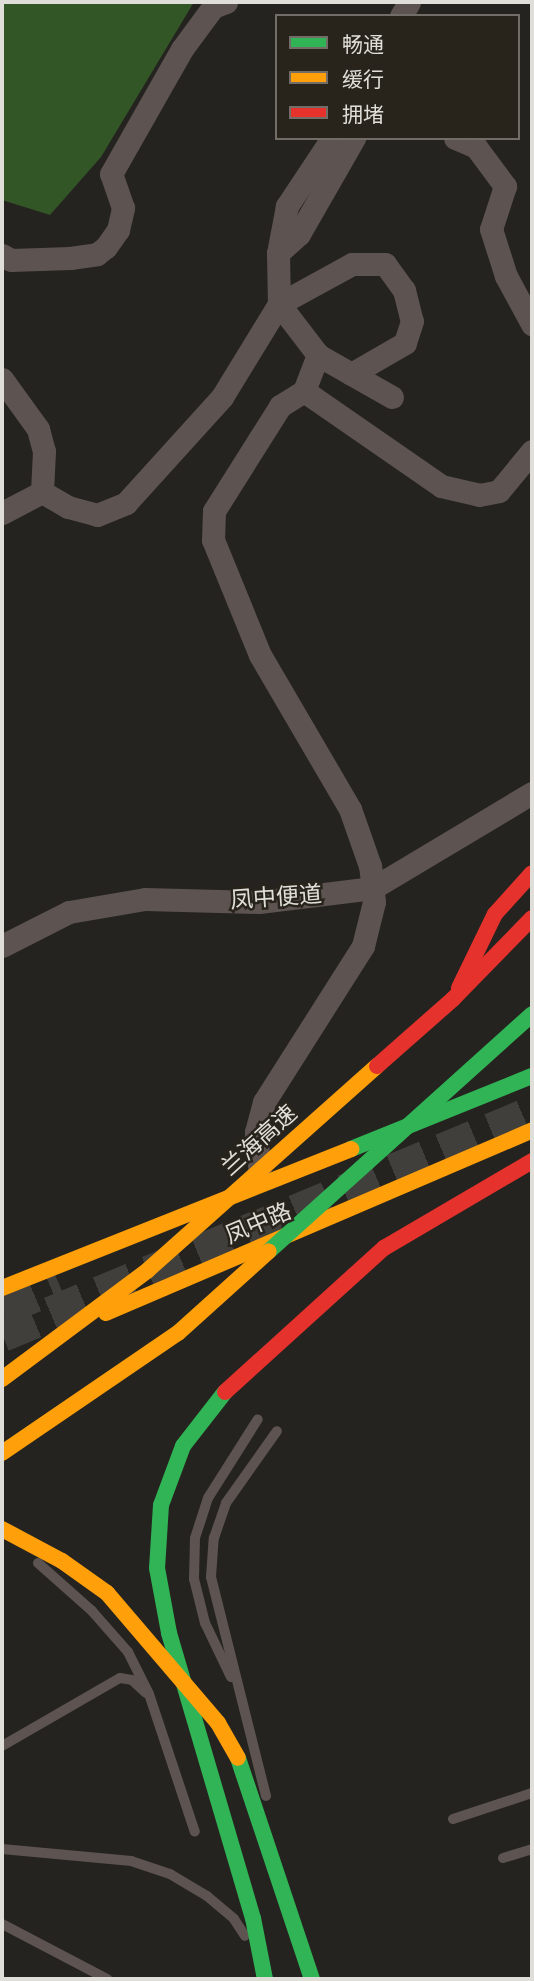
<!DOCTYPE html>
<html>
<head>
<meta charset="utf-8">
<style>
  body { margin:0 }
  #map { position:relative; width:534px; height:1981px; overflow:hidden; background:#25231f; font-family:Cabin,"Noto Sans SC",sans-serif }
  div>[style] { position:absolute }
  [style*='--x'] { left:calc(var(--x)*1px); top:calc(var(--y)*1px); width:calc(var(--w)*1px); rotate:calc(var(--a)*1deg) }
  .forest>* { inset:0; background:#325626 }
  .primary-tunnel>* { height:35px; margin-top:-17.5px; transform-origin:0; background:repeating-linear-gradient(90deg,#413f3b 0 35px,transparent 0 53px) }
  .lane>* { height:10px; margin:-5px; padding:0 5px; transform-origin:5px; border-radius:5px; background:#5d5351 }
  .street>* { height:23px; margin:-11.5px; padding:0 11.5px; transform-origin:11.5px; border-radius:11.5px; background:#5d5351 }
  .fast>* { height:16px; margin:-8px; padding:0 8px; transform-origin:8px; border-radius:8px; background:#30b455 }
  .slow>* { height:16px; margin:-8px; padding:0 8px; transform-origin:8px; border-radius:8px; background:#ff9f0a }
  .jam>* { height:16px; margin:-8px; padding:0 8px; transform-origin:8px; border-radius:8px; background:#e5322d }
  .fast-bridge>* { height:16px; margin:-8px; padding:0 8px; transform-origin:8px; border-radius:8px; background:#30b455 }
  .slow-bridge>* { height:16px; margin:-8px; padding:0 8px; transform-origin:8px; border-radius:8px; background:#ff9f0a }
  .jam-bridge>* { height:16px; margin:-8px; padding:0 8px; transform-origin:8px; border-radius:8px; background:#e5322d }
  span { translate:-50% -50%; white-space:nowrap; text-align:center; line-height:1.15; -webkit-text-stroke:5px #28241c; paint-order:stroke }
  .street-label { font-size:23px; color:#e0ded8 }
  .frame { position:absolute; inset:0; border:4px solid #e0ded8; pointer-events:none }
  .legend { position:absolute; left:275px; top:14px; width:245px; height:126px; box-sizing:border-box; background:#28241c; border:2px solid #726e67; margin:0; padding:9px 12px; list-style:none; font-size:21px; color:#e0ded8 }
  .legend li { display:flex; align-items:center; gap:14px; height:35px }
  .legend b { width:35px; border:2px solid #726e67 }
</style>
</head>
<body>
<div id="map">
  <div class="forest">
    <div style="clip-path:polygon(2px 2px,194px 2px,101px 157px,50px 215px,2px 200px)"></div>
  </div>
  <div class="primary-tunnel">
    <div style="--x:2;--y:1308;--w:62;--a:-22.8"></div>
    <div style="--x:2;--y:1334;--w:574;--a:-22.64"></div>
  </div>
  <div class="lane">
    <div style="--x:38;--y:1563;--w:72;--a:41.6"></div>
    <div style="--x:92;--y:1611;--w:55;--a:48.7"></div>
    <div style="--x:128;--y:1652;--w:47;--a:63.4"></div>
    <div style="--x:149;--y:1694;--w:145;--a:71.6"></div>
    <div style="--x:231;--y:1677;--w:60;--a:-115.7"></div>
    <div style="--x:205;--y:1623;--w:45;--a:-104"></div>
    <div style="--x:194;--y:1579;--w:41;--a:-88.6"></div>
    <div style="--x:195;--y:1538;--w:42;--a:-72"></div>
    <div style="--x:208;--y:1498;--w:93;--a:-57.7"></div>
    <div style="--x:2;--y:1746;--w:136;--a:-30"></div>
    <div style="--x:120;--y:1678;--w:12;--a:9"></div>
    <div style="--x:132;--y:1680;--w:19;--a:43"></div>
    <div style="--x:266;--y:1796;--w:226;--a:-104.1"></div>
    <div style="--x:211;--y:1577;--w:39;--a:-86"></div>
    <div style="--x:214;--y:1538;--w:37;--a:-71"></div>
    <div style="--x:226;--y:1503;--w:88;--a:-54.7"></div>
    <div style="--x:453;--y:1819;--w:83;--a:-18.2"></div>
    <div style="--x:2;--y:1849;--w:130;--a:5.3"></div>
    <div style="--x:131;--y:1861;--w:41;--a:18.4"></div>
    <div style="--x:170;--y:1874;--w:43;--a:30.7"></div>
    <div style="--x:207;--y:1896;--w:35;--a:40"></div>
    <div style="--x:234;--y:1919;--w:20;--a:57"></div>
    <div style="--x:503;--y:1858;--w:30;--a:-17"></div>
    <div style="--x:2;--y:1924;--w:119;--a:27.6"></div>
  </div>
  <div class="street">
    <div style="--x:401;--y:16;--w:16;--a:-60"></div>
    <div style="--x:332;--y:138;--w:82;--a:123.5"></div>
    <div style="--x:287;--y:206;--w:48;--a:100.8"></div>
    <div style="--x:278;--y:253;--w:51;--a:88.9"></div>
    <div style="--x:279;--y:304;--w:64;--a:52.6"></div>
    <div style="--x:318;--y:355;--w:85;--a:29.6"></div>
    <div style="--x:455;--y:138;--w:23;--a:23"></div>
    <div style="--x:476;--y:147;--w:49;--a:53.4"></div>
    <div style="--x:505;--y:186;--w:45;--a:108"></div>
    <div style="--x:491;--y:229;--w:49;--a:72.3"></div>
    <div style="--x:506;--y:276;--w:55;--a:61.6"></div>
    <div style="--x:278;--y:253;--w:28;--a:-42"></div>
    <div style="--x:299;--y:234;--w:111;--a:-60.2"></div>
    <div style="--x:2;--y:255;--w:10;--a:29"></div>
    <div style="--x:11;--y:260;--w:59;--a:-1.9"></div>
    <div style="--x:70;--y:258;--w:27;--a:-8"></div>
    <div style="--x:97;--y:254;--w:11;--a:-38"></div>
    <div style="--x:106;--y:247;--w:21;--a:-55"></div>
    <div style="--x:118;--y:230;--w:23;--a:-77"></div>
    <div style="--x:123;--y:208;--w:36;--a:-109"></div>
    <div style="--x:111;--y:174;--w:144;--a:-60.4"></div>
    <div style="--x:182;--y:49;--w:52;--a:-53.6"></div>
    <div style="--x:213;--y:7;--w:14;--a:-21"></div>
    <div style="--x:2;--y:379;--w:62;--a:54.2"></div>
    <div style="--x:38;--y:429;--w:23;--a:75"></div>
    <div style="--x:44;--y:451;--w:41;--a:92.8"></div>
    <div style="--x:304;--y:391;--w:167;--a:34.7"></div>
    <div style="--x:441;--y:486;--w:39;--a:13"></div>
    <div style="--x:479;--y:495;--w:20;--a:-11"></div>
    <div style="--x:499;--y:491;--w:52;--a:-50.5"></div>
    <div style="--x:42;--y:492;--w:30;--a:30"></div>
    <div style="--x:68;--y:507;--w:30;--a:15"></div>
    <div style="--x:97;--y:515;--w:31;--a:-22"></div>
    <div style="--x:126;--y:503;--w:143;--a:-47.8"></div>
    <div style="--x:222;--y:397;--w:109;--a:-58.5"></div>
    <div style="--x:279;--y:304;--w:83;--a:-28.7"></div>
    <div style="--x:352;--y:264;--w:33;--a:0"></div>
    <div style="--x:385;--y:264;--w:32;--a:54"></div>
    <div style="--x:404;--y:290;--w:32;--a:76"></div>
    <div style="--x:412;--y:321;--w:23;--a:108"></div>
    <div style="--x:405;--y:343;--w:62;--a:150.1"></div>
    <div style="--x:2;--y:513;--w:45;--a:-27.7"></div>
    <div style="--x:2;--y:946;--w:75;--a:-26.9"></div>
    <div style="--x:69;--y:912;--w:77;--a:-9.7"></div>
    <div style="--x:145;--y:899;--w:114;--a:1.5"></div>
    <div style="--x:259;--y:902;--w:115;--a:-7"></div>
    <div style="--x:373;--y:888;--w:185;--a:-30.9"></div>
    <div style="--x:260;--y:1176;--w:44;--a:-95.2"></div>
    <div style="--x:256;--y:1132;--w:31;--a:-75"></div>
    <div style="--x:264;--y:1102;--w:185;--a:-57.6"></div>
    <div style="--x:363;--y:946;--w:45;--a:-76"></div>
    <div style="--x:374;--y:902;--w:36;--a:-96"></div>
    <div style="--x:370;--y:866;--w:60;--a:-109.3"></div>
    <div style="--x:350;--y:809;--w:178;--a:-120.3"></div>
    <div style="--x:260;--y:655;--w:124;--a:-112.2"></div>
    <div style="--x:213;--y:540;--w:29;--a:-88"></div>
    <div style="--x:214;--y:511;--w:124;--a:-57.8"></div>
    <div style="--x:280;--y:406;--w:28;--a:-32"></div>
    <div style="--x:304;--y:391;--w:39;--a:-69"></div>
  </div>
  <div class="fast">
    <div style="--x:351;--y:1149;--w:195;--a:-22"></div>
    <div style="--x:225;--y:1392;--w:68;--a:127.9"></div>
    <div style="--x:183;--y:1446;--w:63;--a:110.4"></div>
    <div style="--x:161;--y:1505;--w:63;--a:93.6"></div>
    <div style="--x:157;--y:1568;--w:66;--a:79.5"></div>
    <div style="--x:169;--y:1633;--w:297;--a:73.6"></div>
    <div style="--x:253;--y:1918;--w:62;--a:78.9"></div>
    <div style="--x:238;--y:1758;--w:233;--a:71.5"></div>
  </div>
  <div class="slow">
    <div style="--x:2;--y:1288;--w:376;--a:-21.7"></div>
    <div style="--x:106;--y:1313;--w:464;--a:-23.2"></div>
    <div style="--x:2;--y:1529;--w:68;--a:28.1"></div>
    <div style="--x:62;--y:1561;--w:55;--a:35.4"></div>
    <div style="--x:107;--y:1593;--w:171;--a:49.5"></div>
    <div style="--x:218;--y:1723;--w:40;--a:60.3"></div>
  </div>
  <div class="jam">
    <div style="--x:459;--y:988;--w:82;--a:-64.1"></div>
    <div style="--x:495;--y:914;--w:55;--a:-47.9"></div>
    <div style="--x:225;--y:1392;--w:215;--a:-42.2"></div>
    <div style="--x:384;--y:1248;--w:172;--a:-30.4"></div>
  </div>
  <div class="fast-bridge">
    <div style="--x:269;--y:1251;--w:354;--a:-42"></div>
  </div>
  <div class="slow-bridge">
    <div style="--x:2;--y:1379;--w:182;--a:-36.7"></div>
    <div style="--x:148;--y:1270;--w:307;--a:-41.7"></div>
    <div style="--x:2;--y:1453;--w:213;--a:-34.3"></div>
    <div style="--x:178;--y:1333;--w:122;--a:-42"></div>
  </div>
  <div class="jam-bridge">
    <div style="--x:377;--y:1066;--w:101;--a:-41.4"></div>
    <div style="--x:453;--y:999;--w:113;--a:-45.7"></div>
  </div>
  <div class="street-label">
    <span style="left:276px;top:897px;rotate:-4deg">凤中便道</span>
    <span style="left:259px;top:1140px;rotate:-42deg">兰海高速</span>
    <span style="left:258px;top:1223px;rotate:-23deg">凤中路</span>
  </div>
  <div class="frame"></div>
  <ul class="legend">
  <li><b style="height:9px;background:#30b455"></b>畅通</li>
  <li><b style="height:9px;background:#ff9f0a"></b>缓行</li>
  <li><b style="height:9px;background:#e5322d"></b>拥堵</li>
  </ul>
</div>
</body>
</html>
